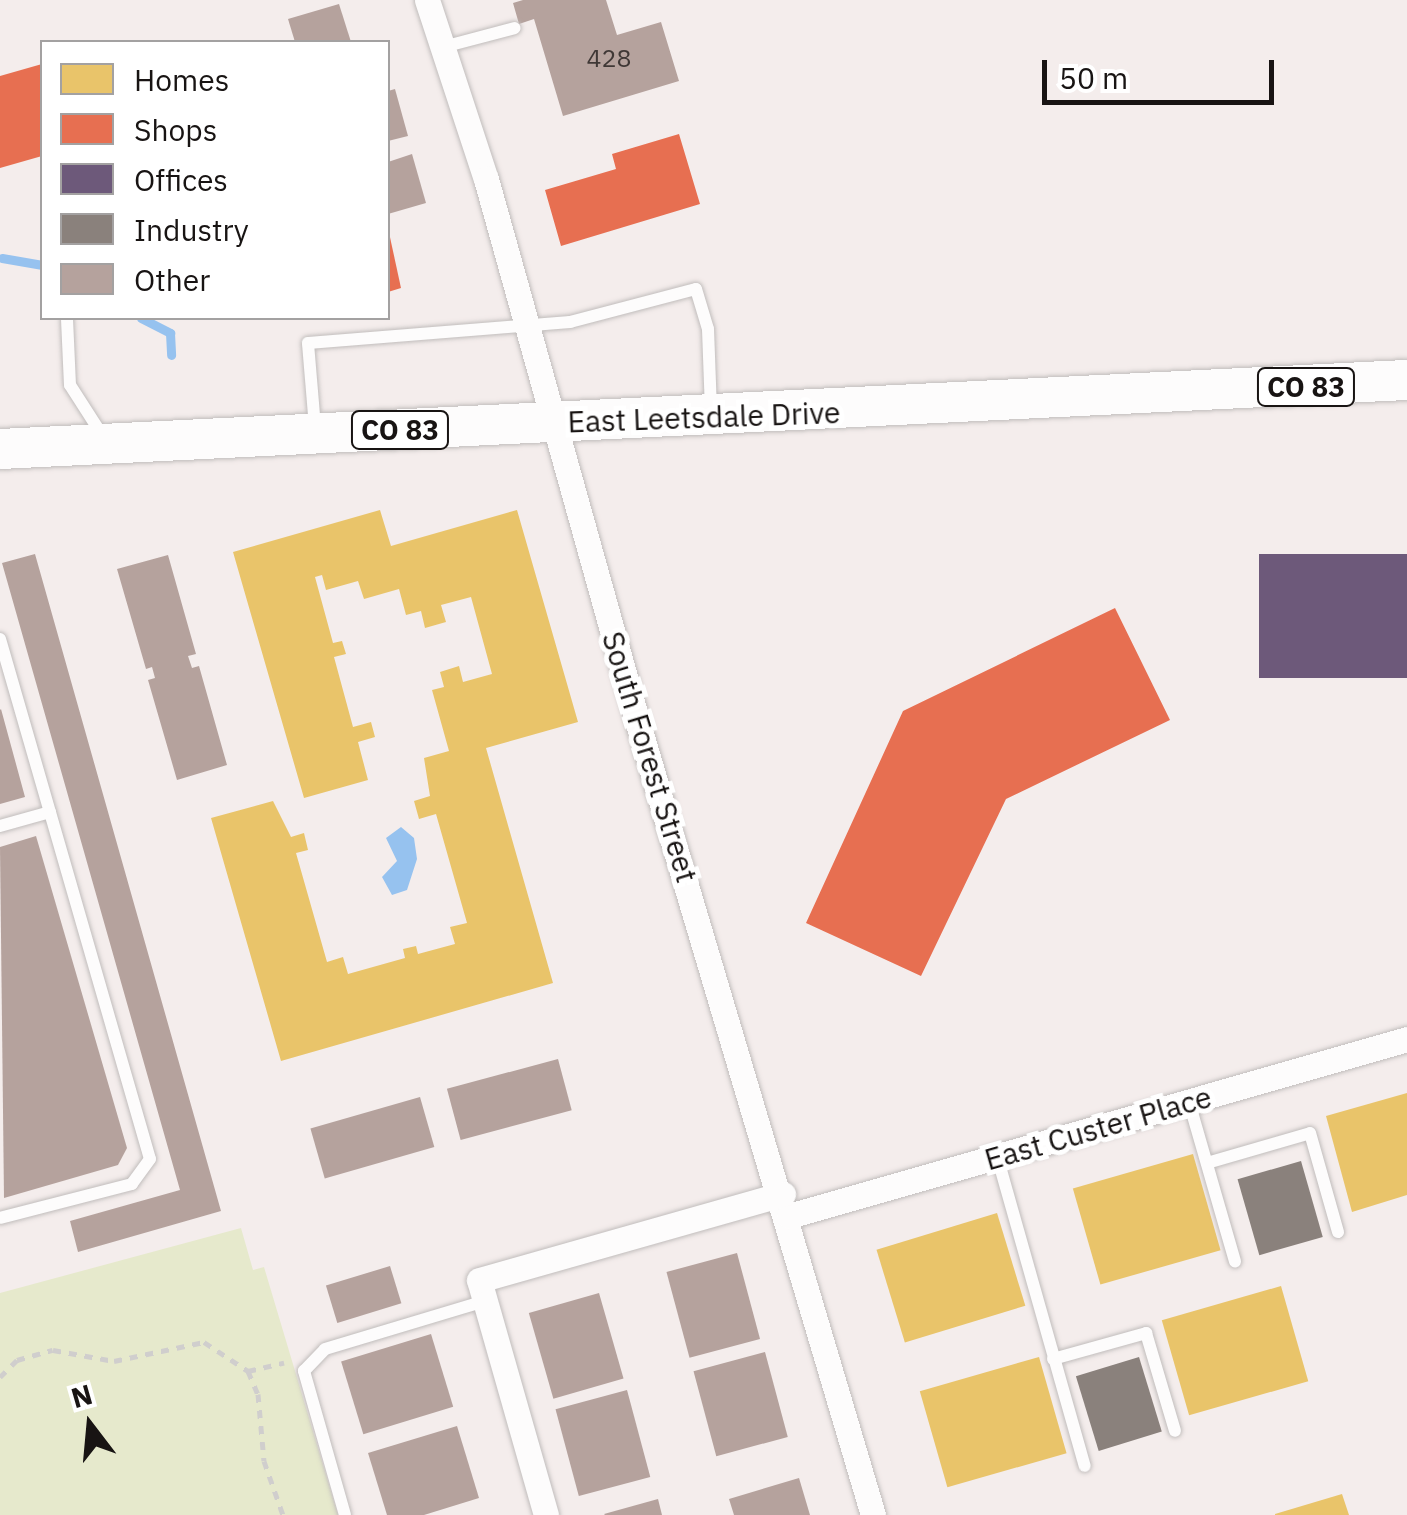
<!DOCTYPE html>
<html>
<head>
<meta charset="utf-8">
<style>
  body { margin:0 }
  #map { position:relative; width:1407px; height:1515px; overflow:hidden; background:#f4edec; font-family:"IBM Plex Sans",sans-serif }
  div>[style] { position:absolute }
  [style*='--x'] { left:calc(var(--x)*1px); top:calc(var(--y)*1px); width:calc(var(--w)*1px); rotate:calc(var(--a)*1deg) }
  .green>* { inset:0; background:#e6e9cc }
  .water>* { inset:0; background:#96c2ef }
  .homes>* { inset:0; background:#e9c46a; transform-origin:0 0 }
  .shops>* { inset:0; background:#e76f51 }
  .offices>* { inset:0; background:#6d597a; transform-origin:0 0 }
  .industry>* { inset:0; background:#8a817c; transform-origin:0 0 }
  .stream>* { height:9px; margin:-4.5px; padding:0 4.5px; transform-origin:4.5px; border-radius:4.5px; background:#96c2ef }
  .building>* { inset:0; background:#b5a29d; transform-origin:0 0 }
  .path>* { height:5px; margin-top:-2.5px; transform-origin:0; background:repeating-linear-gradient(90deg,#d0cecd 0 8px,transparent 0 16px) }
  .roads { filter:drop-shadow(0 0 2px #c1bdbc) drop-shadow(0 0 2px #c1bdbc) }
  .lane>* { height:12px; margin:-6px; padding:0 6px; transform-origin:6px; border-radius:6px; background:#fdfcfc }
  .street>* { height:25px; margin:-12.5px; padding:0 12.5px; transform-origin:12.5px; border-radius:12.5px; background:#fdfcfc }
  .primary>* { height:40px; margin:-20px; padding:0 20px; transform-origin:20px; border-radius:20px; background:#fdfcfc }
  span { translate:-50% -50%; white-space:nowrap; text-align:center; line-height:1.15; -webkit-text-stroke:10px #fff; paint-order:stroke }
  .number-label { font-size:25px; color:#3f3836 }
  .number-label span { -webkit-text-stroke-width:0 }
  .shield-label span { padding:2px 8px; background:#fff; border:2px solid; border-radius:8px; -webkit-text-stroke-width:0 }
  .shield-label { font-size:28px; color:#181413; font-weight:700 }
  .street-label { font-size:30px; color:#181413 }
  .legend { position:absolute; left:40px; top:40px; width:350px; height:280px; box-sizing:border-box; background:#fff; border:2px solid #a3a1a1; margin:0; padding:12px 18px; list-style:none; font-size:30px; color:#181413 }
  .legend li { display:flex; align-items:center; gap:20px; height:50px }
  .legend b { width:50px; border:2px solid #a3a1a1 }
  .north { position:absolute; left:40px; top:1375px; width:100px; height:100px; -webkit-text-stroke:8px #fff; paint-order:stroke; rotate:344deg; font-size:28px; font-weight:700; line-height:40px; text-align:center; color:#181413 }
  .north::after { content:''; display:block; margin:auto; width:35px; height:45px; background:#181413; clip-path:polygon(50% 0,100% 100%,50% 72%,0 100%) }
  .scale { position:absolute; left:1042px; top:60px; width:232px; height:45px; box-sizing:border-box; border:5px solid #181413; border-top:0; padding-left:12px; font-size:30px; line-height:35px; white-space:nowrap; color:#181413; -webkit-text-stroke:8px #fff; paint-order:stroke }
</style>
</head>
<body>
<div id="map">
  <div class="green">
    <div style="clip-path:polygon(241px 1228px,253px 1270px,264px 1267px,338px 1515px,0 1515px,0 1293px)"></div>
  </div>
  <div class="water">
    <div style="clip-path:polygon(401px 827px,414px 838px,417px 859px,407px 890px,392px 895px,382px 877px,397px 861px,386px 838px)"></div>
  </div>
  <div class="homes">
    <div style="clip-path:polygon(380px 510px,391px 546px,517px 510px,578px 722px,486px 748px,553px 983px,281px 1061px,211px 818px,273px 801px,291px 837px,304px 833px,308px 850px,296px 853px,327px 962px,343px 957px,348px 974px,405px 958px,403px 949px,416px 946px,418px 954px,455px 944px,450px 927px,467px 923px,436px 814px,419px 819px,414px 801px,430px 796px,424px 758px,449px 751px,432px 690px,444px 687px,440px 672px,459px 666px,463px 682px,492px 674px,471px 597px,441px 605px,446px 622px,425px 628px,421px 611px,406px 615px,399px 589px,364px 599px,358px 581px,326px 590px,322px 575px,315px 577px,333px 643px,342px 641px,346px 654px,334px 657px,353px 727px,371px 722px,375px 737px,358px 742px,368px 780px,304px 798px,233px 552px)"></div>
    <div style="clip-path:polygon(1407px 1093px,1407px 1195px,1352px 1212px,1326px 1116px)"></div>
    <div style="left:1193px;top:1154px;width:100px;height:125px;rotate:74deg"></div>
    <div style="left:997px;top:1213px;width:97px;height:126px;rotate:73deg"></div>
    <div style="left:1281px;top:1286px;width:99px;height:124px;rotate:74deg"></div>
    <div style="left:1039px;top:1357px;width:100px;height:124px;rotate:74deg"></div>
    <div style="clip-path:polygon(1342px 1494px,1349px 1515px,1275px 1515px,1275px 1514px)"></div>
  </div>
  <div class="shops">
    <div style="clip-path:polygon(42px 64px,42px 156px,0 168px,0 76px)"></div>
    <div style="clip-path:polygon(679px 134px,700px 204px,561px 246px,545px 190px,616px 169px,612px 154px)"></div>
    <div style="clip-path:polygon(388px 228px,401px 288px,388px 292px)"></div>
    <div style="clip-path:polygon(1115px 608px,1170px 720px,1006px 799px,921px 976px,806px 923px,903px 711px)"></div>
  </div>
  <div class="offices">
    <div style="left:1407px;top:554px;width:124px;height:148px;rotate:90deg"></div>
  </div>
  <div class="industry">
    <div style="left:1301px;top:1161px;width:79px;height:66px;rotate:74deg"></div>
    <div style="left:1139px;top:1357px;width:78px;height:66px;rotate:73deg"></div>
  </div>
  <div class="stream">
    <div style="--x:2;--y:258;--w:41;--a:9.9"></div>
    <div style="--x:141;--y:318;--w:33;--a:27"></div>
    <div style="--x:170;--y:333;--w:22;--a:87"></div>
  </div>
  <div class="building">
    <div style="clip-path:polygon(523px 0,606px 0,617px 35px,661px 22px,679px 81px,563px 116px,534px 19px,519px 24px,513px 3px)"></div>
    <div style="clip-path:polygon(339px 4px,351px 42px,295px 42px,288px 19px)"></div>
    <div style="clip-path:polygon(395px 89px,408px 136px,388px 141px,388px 91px)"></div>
    <div style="clip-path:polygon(412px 154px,426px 203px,388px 214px,388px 162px)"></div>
    <div style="clip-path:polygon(35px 554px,221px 1211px,78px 1252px,70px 1221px,180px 1190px,2px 563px)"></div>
    <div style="clip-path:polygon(168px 555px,196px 654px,188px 656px,192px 668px,199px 666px,227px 765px,177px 780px,148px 680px,155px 678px,152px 667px,146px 669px,117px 569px)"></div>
    <div style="clip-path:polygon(1px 709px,25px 797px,0 804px,0 710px)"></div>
    <div style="clip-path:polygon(36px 836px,127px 1148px,118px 1165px,4px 1198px,0 847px)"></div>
    <div style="left:558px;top:1059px;width:53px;height:115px;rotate:75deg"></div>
    <div style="left:420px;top:1097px;width:52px;height:114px;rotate:74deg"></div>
    <div style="left:737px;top:1253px;width:89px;height:73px;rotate:75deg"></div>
    <div style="left:390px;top:1266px;width:39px;height:67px;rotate:73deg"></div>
    <div style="left:599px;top:1293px;width:89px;height:73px;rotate:74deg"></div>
    <div style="left:431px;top:1334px;width:76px;height:94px;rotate:73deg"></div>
    <div style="left:765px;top:1352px;width:88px;height:74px;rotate:75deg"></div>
    <div style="left:627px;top:1390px;width:90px;height:74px;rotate:75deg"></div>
    <div style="clip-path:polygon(457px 1426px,479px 1498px,424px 1515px,387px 1515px,368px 1453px)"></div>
    <div style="clip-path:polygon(799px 1478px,810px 1515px,734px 1515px,729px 1499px)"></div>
    <div style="clip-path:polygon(658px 1499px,662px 1515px,605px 1515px,604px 1514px)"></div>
  </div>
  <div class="path">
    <div style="--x:248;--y:1371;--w:37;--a:-13"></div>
    <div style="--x:0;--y:1377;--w:24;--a:-45"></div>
    <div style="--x:17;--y:1360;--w:37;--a:-16"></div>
    <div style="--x:53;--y:1350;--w:62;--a:10.2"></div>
    <div style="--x:114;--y:1361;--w:92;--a:-11.9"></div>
    <div style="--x:204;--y:1342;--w:53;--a:33.4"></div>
    <div style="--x:248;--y:1371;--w:25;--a:67"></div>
    <div style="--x:258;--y:1394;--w:67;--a:84.9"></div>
    <div style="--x:264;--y:1461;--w:57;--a:70.6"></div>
  </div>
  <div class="roads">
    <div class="lane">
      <div style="--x:443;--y:47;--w:74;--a:-14.8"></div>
      <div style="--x:67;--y:319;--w:66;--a:87.4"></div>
      <div style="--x:70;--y:385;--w:63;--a:57.3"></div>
      <div style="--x:315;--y:427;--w:84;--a:-94.8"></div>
      <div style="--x:308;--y:343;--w:263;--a:-4.6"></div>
      <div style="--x:570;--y:322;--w:130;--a:-14.7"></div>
      <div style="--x:696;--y:289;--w:42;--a:73.3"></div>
      <div style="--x:708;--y:329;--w:81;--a:87.9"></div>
      <div style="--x:0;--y:639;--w:541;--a:73.91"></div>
      <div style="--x:150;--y:1159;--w:31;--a:126"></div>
      <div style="--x:132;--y:1184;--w:136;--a:165.6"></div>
      <div style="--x:0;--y:826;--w:52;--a:-15.6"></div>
      <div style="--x:1189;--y:1102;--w:166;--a:73.9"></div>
      <div style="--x:997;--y:1156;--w:322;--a:74.2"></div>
      <div style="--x:1207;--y:1163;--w:107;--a:-16.2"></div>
      <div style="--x:1310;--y:1133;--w:103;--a:74.2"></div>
      <div style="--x:1053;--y:1359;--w:97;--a:-15.6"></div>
      <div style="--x:1146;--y:1333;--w:102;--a:73.5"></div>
      <div style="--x:345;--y:1515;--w:150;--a:-105.9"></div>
      <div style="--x:304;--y:1371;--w:30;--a:-46"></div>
      <div style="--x:325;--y:1349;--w:167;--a:-16.7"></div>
    </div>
    <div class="street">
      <div style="--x:427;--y:0;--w:188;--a:71.8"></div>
      <div style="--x:486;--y:179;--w:569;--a:74.4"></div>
      <div style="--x:639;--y:727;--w:822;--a:73.46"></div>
      <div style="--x:789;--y:1216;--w:643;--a:-15.98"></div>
      <div style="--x:546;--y:1515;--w:244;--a:-105.9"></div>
      <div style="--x:479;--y:1280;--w:316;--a:-15.8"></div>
    </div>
    <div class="primary">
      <div style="--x:0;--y:449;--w:1409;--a:-2.81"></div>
    </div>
  </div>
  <div class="number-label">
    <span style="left:609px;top:58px">428</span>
  </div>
  <div class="shield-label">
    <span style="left:1306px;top:387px">CO 83</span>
    <span style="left:400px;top:430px">CO 83</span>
  </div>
  <div class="street-label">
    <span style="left:704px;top:417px;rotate:-2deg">East Leetsdale Drive</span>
    <span style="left:650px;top:757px;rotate:73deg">South Forest Street</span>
    <span style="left:1098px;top:1128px;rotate:-16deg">East Custer Place</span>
  </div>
  <ul class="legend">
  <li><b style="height:28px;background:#e9c46a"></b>Homes</li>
  <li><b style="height:28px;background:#e76f51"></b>Shops</li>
  <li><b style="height:28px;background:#6d597a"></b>Offices</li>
  <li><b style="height:28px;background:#8a817c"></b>Industry</li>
  <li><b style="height:28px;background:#b5a29d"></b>Other</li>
  </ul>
  <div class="north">N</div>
  <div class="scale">50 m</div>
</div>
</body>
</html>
